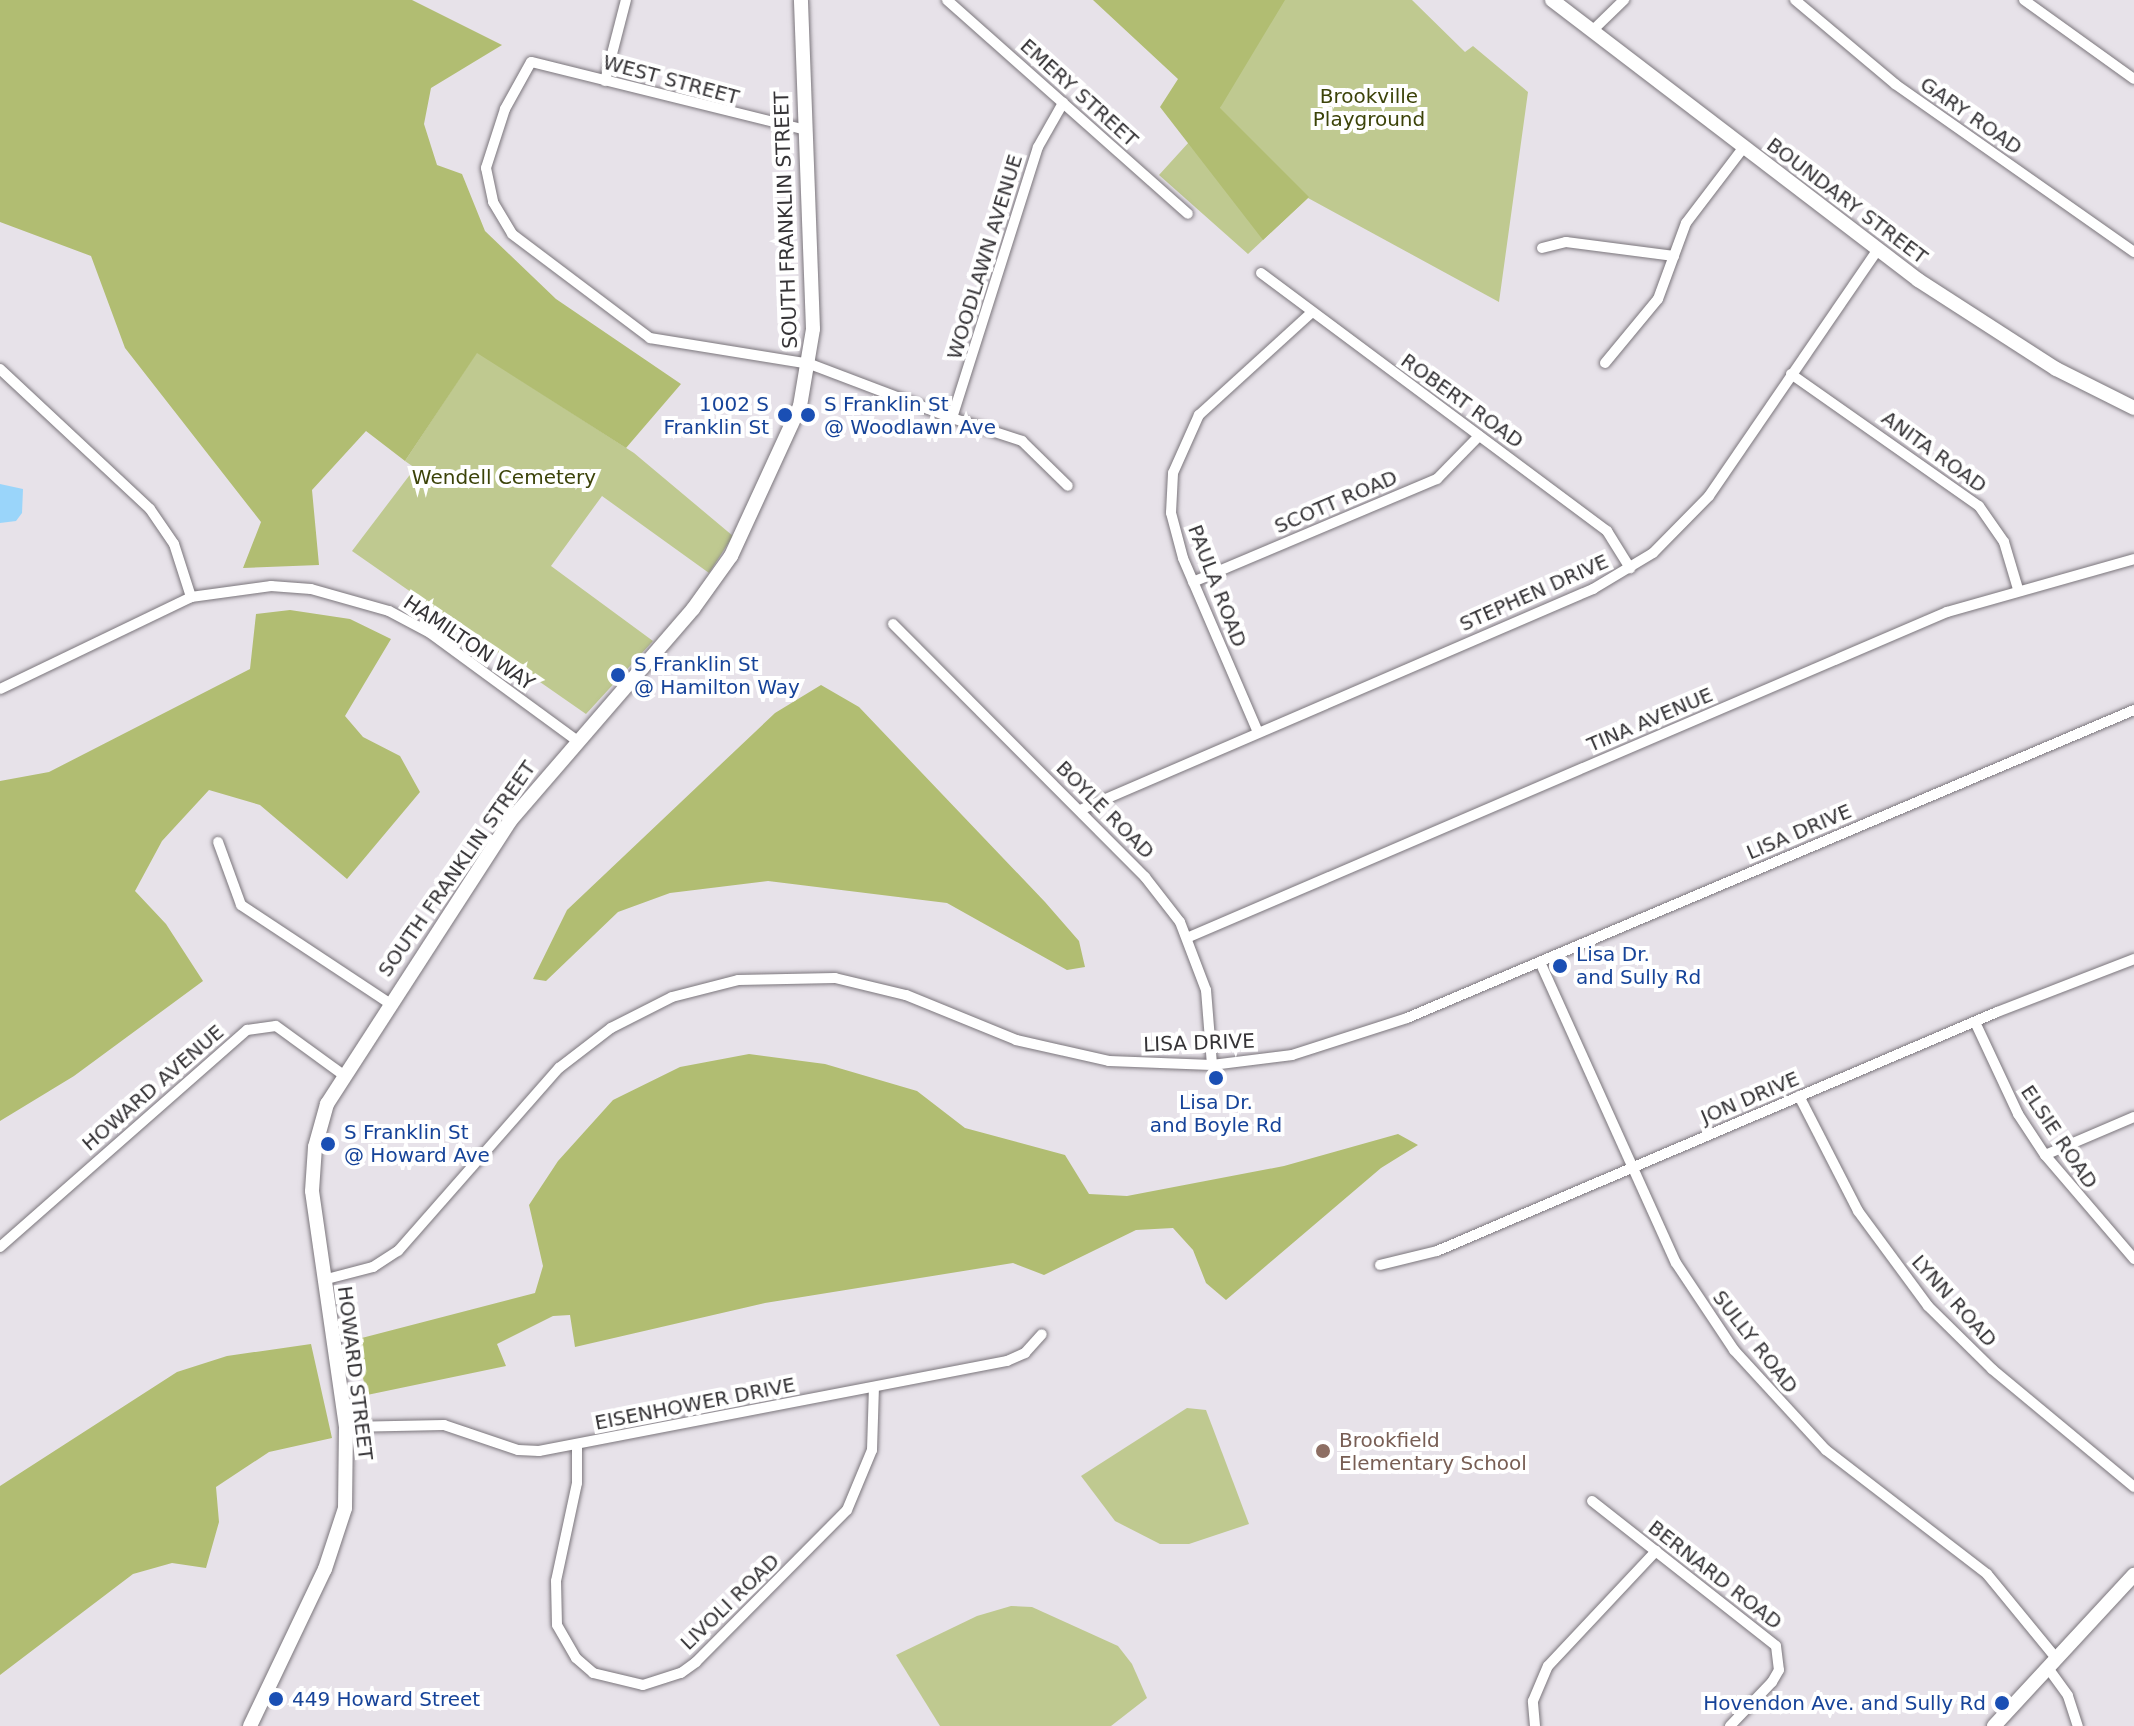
<!DOCTYPE html>
<html>
<head>
<meta charset="utf-8">
<style>
  body { margin:0 }
  #map { position:relative; width:2134px; height:1726px; overflow:hidden; background:#e7e2e9; font-family:"DejaVu Sans",sans-serif }
  div>[style] { position:absolute }
  [style*='--x'] { left:calc(var(--x)*1px); top:calc(var(--y)*1px); width:calc(var(--w)*1px); rotate:calc(var(--a)*1deg) }
  .green>* { inset:0; background:#bfc990 }
  .forest>* { inset:0; background:#b1bd72 }
  .water>* { inset:0; background:#9ad5fa }
  .roads { filter:drop-shadow(0 0 2px #7b767c) drop-shadow(0 0 2px #7b767c) }
  .street>* { height:10px; margin:-5px; padding:0 5px; transform-origin:5px; border-radius:5px; background:#fff }
  .secondary>* { height:14px; margin:-7px; padding:0 7px; transform-origin:7px; border-radius:7px; background:#fff }
  .dots>* { width:22px; height:22px; translate:-50% -50%; box-sizing:border-box; border:4px solid #fff; border-radius:50% }
  span { translate:-50% -50%; white-space:nowrap; text-align:center; line-height:1.15; -webkit-text-stroke:8px #fff; paint-order:stroke }
  .street-label { font-size:20px; color:#353336 }
  .park-label { font-size:20px; color:#3c4309 }
  .transit-label { font-size:20px; color:#164399 }
  .right { translate:-100% -50%; text-align:right }
  .left { translate:0 -50%; text-align:left }
  .education-label { font-size:20px; color:#785e54 }
</style>
</head>
<body>
<div id="map">
  <div class="green">
    <div style="clip-path:polygon(1253px 0,1412px 0,1465px 52px,1473px 46px,1528px 92px,1499px 302px,1308px 198px,1248px 254px,1159px 175px,1220px 108px)"></div>
    <div style="clip-path:polygon(477px 352px,634px 453px,733px 536px,709px 573px,602px 496px,551px 566px,653px 641px,586px 714px,352px 551px,415px 468px,405px 461px)"></div>
    <div style="clip-path:polygon(1187px 1408px,1206px 1410px,1249px 1524px,1189px 1544px,1160px 1544px,1115px 1521px,1081px 1476px)"></div>
    <div style="clip-path:polygon(1011px 1606px,1032px 1607px,1118px 1646px,1132px 1664px,1147px 1698px,1111px 1726px,940px 1726px,896px 1655px,977px 1616px)"></div>
  </div>
  <div class="forest">
    <div style="clip-path:polygon(0 0,412px 0,502px 45px,431px 88px,424px 124px,437px 165px,462px 174px,485px 231px,556px 299px,681px 384px,626px 448px,477px 353px,405px 461px,366px 431px,312px 490px,319px 565px,243px 568px,261px 522px,125px 348px,91px 256px,0 222px)"></div>
    <div style="clip-path:polygon(1093px 0,1285px 0,1220px 108px,1309px 197px,1263px 240px,1160px 107px,1178px 79px)"></div>
    <div style="clip-path:polygon(290px 610px,350px 619px,391px 639px,345px 716px,363px 737px,400px 756px,420px 792px,347px 879px,260px 805px,209px 790px,162px 841px,135px 891px,166px 924px,203px 981px,74px 1076px,0 1121px,0 781px,49px 772px,250px 669px,256px 614px)"></div>
    <div style="clip-path:polygon(821px 685px,859px 707px,1045px 902px,1079px 941px,1085px 967px,1067px 970px,947px 903px,768px 881px,670px 893px,618px 912px,546px 981px,533px 979px,567px 910px,775px 713px)"></div>
    <div style="clip-path:polygon(749px 1054px,825px 1064px,917px 1091px,965px 1128px,1065px 1155px,1089px 1194px,1127px 1196px,1284px 1166px,1398px 1134px,1418px 1145px,1381px 1168px,1226px 1300px,1206px 1283px,1193px 1250px,1173px 1228px,1136px 1230px,1044px 1275px,1013px 1263px,765px 1303px,575px 1347px,570px 1315px,553px 1316px,497px 1344px,506px 1366px,367px 1395px,354px 1340px,535px 1293px,543px 1266px,529px 1205px,558px 1161px,613px 1100px,680px 1067px)"></div>
    <div style="clip-path:polygon(311px 1344px,332px 1438px,269px 1452px,216px 1487px,219px 1522px,206px 1568px,172px 1563px,133px 1574px,0 1675px,0 1486px,177px 1372px,227px 1356px)"></div>
  </div>
  <div class="water">
    <div style="clip-path:polygon(0 484px,23px 489px,22px 513px,16px 521px,0 523px)"></div>
  </div>
  <div class="roads">
    <div class="street">
      <div style="--x:947;--y:0;--w:322;--a:41.6"></div>
      <div style="--x:1795;--y:0;--w:131;--a:40"></div>
      <div style="--x:1895;--y:84;--w:292;--a:35.1"></div>
      <div style="--x:2024;--y:0;--w:135;--a:35.7"></div>
      <div style="--x:1592;--y:31;--w:45;--a:-44.1"></div>
      <div style="--x:605;--y:81;--w:84;--a:-75.5"></div>
      <div style="--x:802;--y:129;--w:279;--a:-166.1"></div>
      <div style="--x:531;--y:62;--w:54;--a:119"></div>
      <div style="--x:505;--y:109;--w:62;--a:107.9"></div>
      <div style="--x:486;--y:168;--w:35;--a:78"></div>
      <div style="--x:493;--y:202;--w:37;--a:59"></div>
      <div style="--x:512;--y:234;--w:173;--a:37"></div>
      <div style="--x:650;--y:338;--w:162;--a:9.2"></div>
      <div style="--x:810;--y:364;--w:152;--a:20.8"></div>
      <div style="--x:952;--y:418;--w:284;--a:-72.4"></div>
      <div style="--x:1038;--y:147;--w:51;--a:-60.4"></div>
      <div style="--x:1542;--y:248;--w:25;--a:-14"></div>
      <div style="--x:1566;--y:242;--w:109;--a:7.4"></div>
      <div style="--x:1261;--y:273;--w:432;--a:36.7"></div>
      <div style="--x:1607;--y:531;--w:44;--a:58.1"></div>
      <div style="--x:1605;--y:363;--w:83;--a:-50.4"></div>
      <div style="--x:1658;--y:299;--w:81;--a:-69.8"></div>
      <div style="--x:1686;--y:223;--w:96;--a:-52.7"></div>
      <div style="--x:0;--y:369;--w:205;--a:43"></div>
      <div style="--x:150;--y:509;--w:42;--a:55.6"></div>
      <div style="--x:174;--y:544;--w:56;--a:72.2"></div>
      <div style="--x:191;--y:597;--w:81;--a:-7.8"></div>
      <div style="--x:271;--y:586;--w:40;--a:4.3"></div>
      <div style="--x:311;--y:589;--w:81;--a:15.8"></div>
      <div style="--x:389;--y:611;--w:47;--a:28.2"></div>
      <div style="--x:430;--y:633;--w:181;--a:36.2"></div>
      <div style="--x:1791;--y:374;--w:230;--a:35.1"></div>
      <div style="--x:1979;--y:506;--w:44;--a:55.2"></div>
      <div style="--x:2004;--y:542;--w:49;--a:73.4"></div>
      <div style="--x:952;--y:418;--w:74;--a:18.2"></div>
      <div style="--x:1022;--y:441;--w:64;--a:44.4"></div>
      <div style="--x:1193;--y:582;--w:265;--a:-22.9"></div>
      <div style="--x:1437;--y:479;--w:60;--a:-45.7"></div>
      <div style="--x:893;--y:624;--w:357;--a:45.1"></div>
      <div style="--x:1145;--y:877;--w:57;--a:52.1"></div>
      <div style="--x:1180;--y:922;--w:73;--a:69.1"></div>
      <div style="--x:1206;--y:990;--w:75;--a:85.4"></div>
      <div style="--x:0;--y:689;--w:212;--a:-25.7"></div>
      <div style="--x:1257;--y:730;--w:187;--a:-113.3"></div>
      <div style="--x:1183;--y:558;--w:47;--a:-104.9"></div>
      <div style="--x:1171;--y:513;--w:40;--a:-87.1"></div>
      <div style="--x:1173;--y:473;--w:64;--a:-65.9"></div>
      <div style="--x:1199;--y:415;--w:153;--a:-42.3"></div>
      <div style="--x:1080;--y:810;--w:559;--a:-23.31"></div>
      <div style="--x:1593;--y:589;--w:70;--a:-31"></div>
      <div style="--x:1653;--y:553;--w:80;--a:-45.5"></div>
      <div style="--x:1709;--y:496;--w:297;--a:-55.6"></div>
      <div style="--x:218;--y:842;--w:67;--a:69.9"></div>
      <div style="--x:241;--y:905;--w:178;--a:33.5"></div>
      <div style="--x:1189;--y:937;--w:825;--a:-23.21"></div>
      <div style="--x:1947;--y:612;--w:194;--a:-15.8"></div>
      <div style="--x:1540;--y:962;--w:330;--a:65.7"></div>
      <div style="--x:1676;--y:1263;--w:105;--a:56.3"></div>
      <div style="--x:1734;--y:1350;--w:136;--a:47.4"></div>
      <div style="--x:1826;--y:1450;--w:203;--a:37.6"></div>
      <div style="--x:1987;--y:1574;--w:109;--a:50.6"></div>
      <div style="--x:1975;--y:1022;--w:102;--a:64.9"></div>
      <div style="--x:2018;--y:1114;--w:49;--a:56.6"></div>
      <div style="--x:2045;--y:1155;--w:137;--a:49.4"></div>
      <div style="--x:1799;--y:1096;--w:129;--a:62.8"></div>
      <div style="--x:1858;--y:1211;--w:118;--a:53.6"></div>
      <div style="--x:1928;--y:1306;--w:90;--a:44.5"></div>
      <div style="--x:1992;--y:1369;--w:185;--a:39.7"></div>
      <div style="--x:2045;--y:1155;--w:97;--a:-23.1"></div>
      <div style="--x:0;--y:1247;--w:329;--a:-41.3"></div>
      <div style="--x:247;--y:1030;--w:29;--a:-8"></div>
      <div style="--x:276;--y:1026;--w:82;--a:36"></div>
      <div style="--x:1380;--y:1265;--w:59;--a:-13.8"></div>
      <div style="--x:1437;--y:1251;--w:609;--a:-23.11"></div>
      <div style="--x:1997;--y:1012;--w:147;--a:-21.1"></div>
      <div style="--x:323;--y:1280;--w:52;--a:-14.6"></div>
      <div style="--x:373;--y:1267;--w:30;--a:-33"></div>
      <div style="--x:398;--y:1251;--w:244;--a:-48.7"></div>
      <div style="--x:559;--y:1068;--w:66;--a:-37.6"></div>
      <div style="--x:611;--y:1028;--w:68;--a:-26.9"></div>
      <div style="--x:672;--y:997;--w:68;--a:-14.4"></div>
      <div style="--x:738;--y:980;--w:97;--a:-1.2"></div>
      <div style="--x:835;--y:978;--w:73;--a:13.5"></div>
      <div style="--x:906;--y:995;--w:119;--a:22.2"></div>
      <div style="--x:1016;--y:1040;--w:95;--a:12.7"></div>
      <div style="--x:1109;--y:1061;--w:103;--a:2.2"></div>
      <div style="--x:1212;--y:1065;--w:81;--a:-7.1"></div>
      <div style="--x:1292;--y:1055;--w:121;--a:-17.8"></div>
      <div style="--x:1407;--y:1018;--w:790;--a:-22.96"></div>
      <div style="--x:346;--y:1427;--w:98;--a:-1.2"></div>
      <div style="--x:444;--y:1425;--w:78;--a:18.7"></div>
      <div style="--x:518;--y:1450;--w:21;--a:3"></div>
      <div style="--x:539;--y:1451;--w:477;--a:-10.9"></div>
      <div style="--x:1007;--y:1361;--w:20;--a:-24"></div>
      <div style="--x:1025;--y:1353;--w:25;--a:-48"></div>
      <div style="--x:577;--y:1446;--w:37;--a:90"></div>
      <div style="--x:577;--y:1483;--w:100;--a:102.1"></div>
      <div style="--x:556;--y:1581;--w:44;--a:88.7"></div>
      <div style="--x:557;--y:1625;--w:38;--a:60"></div>
      <div style="--x:576;--y:1658;--w:23;--a:41"></div>
      <div style="--x:593;--y:1673;--w:51;--a:13.5"></div>
      <div style="--x:643;--y:1685;--w:40;--a:-18"></div>
      <div style="--x:681;--y:1673;--w:19;--a:-36"></div>
      <div style="--x:696;--y:1662;--w:214;--a:-45.2"></div>
      <div style="--x:847;--y:1510;--w:65;--a:-67.4"></div>
      <div style="--x:872;--y:1450;--w:62;--a:-88.2"></div>
      <div style="--x:1592;--y:1501;--w:234;--a:38.2"></div>
      <div style="--x:1776;--y:1646;--w:24;--a:83"></div>
      <div style="--x:1779;--y:1670;--w:14;--a:120"></div>
      <div style="--x:1772;--y:1682;--w:61;--a:133.7"></div>
      <div style="--x:2048;--y:1668;--w:34;--a:54"></div>
      <div style="--x:2068;--y:1696;--w:32;--a:72"></div>
      <div style="--x:1535;--y:1726;--w:25;--a:-95"></div>
      <div style="--x:1533;--y:1701;--w:38;--a:-67"></div>
      <div style="--x:1548;--y:1666;--w:158;--a:-46.8"></div>
    </div>
    <div class="secondary">
      <div style="--x:1552;--y:0;--w:461;--a:37.4"></div>
      <div style="--x:1918;--y:280;--w:164;--a:32.8"></div>
      <div style="--x:2056;--y:369;--w:87;--a:26.6"></div>
      <div style="--x:250;--y:1726;--w:174;--a:-64.5"></div>
      <div style="--x:325;--y:1569;--w:64;--a:-71.8"></div>
      <div style="--x:345;--y:1508;--w:81;--a:-89.3"></div>
      <div style="--x:346;--y:1427;--w:238;--a:-98.2"></div>
      <div style="--x:312;--y:1191;--w:44;--a:-86.1"></div>
      <div style="--x:315;--y:1147;--w:45;--a:-74.4"></div>
      <div style="--x:327;--y:1104;--w:337;--a:-57.1"></div>
      <div style="--x:510;--y:821;--w:280;--a:-49.2"></div>
      <div style="--x:693;--y:609;--w:65;--a:-54.4"></div>
      <div style="--x:731;--y:556;--w:165;--a:-65.3"></div>
      <div style="--x:800;--y:406;--w:78;--a:-80.4"></div>
      <div style="--x:813;--y:329;--w:329;--a:-92.1"></div>
      <div style="--x:1994;--y:1726;--w:206;--a:-47.2"></div>
    </div>
  </div>
  <div class="dots">
    <div style="left:785px;top:415px;background:#1a4fb4"></div>
    <div style="left:808px;top:415px;background:#1a4fb4"></div>
    <div style="left:618px;top:675px;background:#1a4fb4"></div>
    <div style="left:1560px;top:966px;background:#1a4fb4"></div>
    <div style="left:1216px;top:1078px;background:#1a4fb4"></div>
    <div style="left:328px;top:1144px;background:#1a4fb4"></div>
    <div style="left:1323px;top:1451px;background:#8d6e63"></div>
    <div style="left:276px;top:1699px;background:#1a4fb4"></div>
    <div style="left:2002px;top:1703px;background:#1a4fb4"></div>
  </div>
  <div class="street-label">
    <span style="left:671px;top:80px;rotate:15deg">WEST STREET</span>
    <span style="left:1079px;top:93px;rotate:42deg">EMERY STREET</span>
    <span style="left:1971px;top:116px;rotate:35deg">GARY ROAD</span>
    <span style="left:1847px;top:201px;rotate:37deg">BOUNDARY STREET</span>
    <span style="left:786px;top:220px;rotate:-92deg">SOUTH FRANKLIN STREET</span>
    <span style="left:985px;top:257px;rotate:-73deg">WOODLAWN AVENUE</span>
    <span style="left:1462px;top:401px;rotate:36deg">ROBERT ROAD</span>
    <span style="left:1934px;top:452px;rotate:36deg">ANITA ROAD</span>
    <span style="left:1336px;top:502px;rotate:-23deg">SCOTT ROAD</span>
    <span style="left:1217px;top:586px;rotate:69deg">PAULA ROAD</span>
    <span style="left:1534px;top:593px;rotate:-24deg">STEPHEN DRIVE</span>
    <span style="left:469px;top:643px;rotate:34deg">HAMILTON WAY</span>
    <span style="left:1650px;top:720px;rotate:-23deg">TINA AVENUE</span>
    <span style="left:1105px;top:810px;rotate:45deg">BOYLE ROAD</span>
    <span style="left:1799px;top:832px;rotate:-23deg">LISA DRIVE</span>
    <span style="left:457px;top:869px;rotate:-55deg">SOUTH FRANKLIN STREET</span>
    <span style="left:1199px;top:1043px;rotate:-2deg">LISA DRIVE</span>
    <span style="left:153px;top:1088px;rotate:-41deg">HOWARD AVENUE</span>
    <span style="left:1750px;top:1098px;rotate:-23deg">JON DRIVE</span>
    <span style="left:2059px;top:1137px;rotate:56deg">ELSIE ROAD</span>
    <span style="left:1954px;top:1301px;rotate:48deg">LYNN ROAD</span>
    <span style="left:1755px;top:1342px;rotate:52deg">SULLY ROAD</span>
    <span style="left:355px;top:1373px;rotate:83deg">HOWARD STREET</span>
    <span style="left:695px;top:1404px;rotate:-11deg">EISENHOWER DRIVE</span>
    <span style="left:1715px;top:1575px;rotate:38deg">BERNARD ROAD</span>
    <span style="left:730px;top:1602px;rotate:-44deg">LIVOLI ROAD</span>
  </div>
  <div class="park-label">
    <span style="left:1369px;top:108px">Brookville<br>Playground</span>
    <span style="left:504px;top:477px">Wendell Cemetery</span>
  </div>
  <div class="transit-label">
    <span class="right" style="left:769px;top:416px">1002 S<br>Franklin St</span>
    <span class="left" style="left:824px;top:416px">S Franklin St<br>@ Woodlawn Ave</span>
    <span class="left" style="left:634px;top:676px">S Franklin St<br>@ Hamilton Way</span>
    <span class="left" style="left:1576px;top:966px">Lisa Dr.<br>and Sully Rd</span>
    <span style="left:1216px;top:1114px">Lisa Dr.<br>and Boyle Rd</span>
    <span class="left" style="left:344px;top:1144px">S Franklin St<br>@ Howard Ave</span>
    <span class="left" style="left:292px;top:1699px">449 Howard Street</span>
    <span class="right" style="left:1986px;top:1703px">Hovendon Ave. and Sully Rd</span>
  </div>
  <div class="education-label">
    <span class="left" style="left:1339px;top:1452px">Brookfield<br>Elementary School</span>
  </div>
</div>
</body>
</html>
